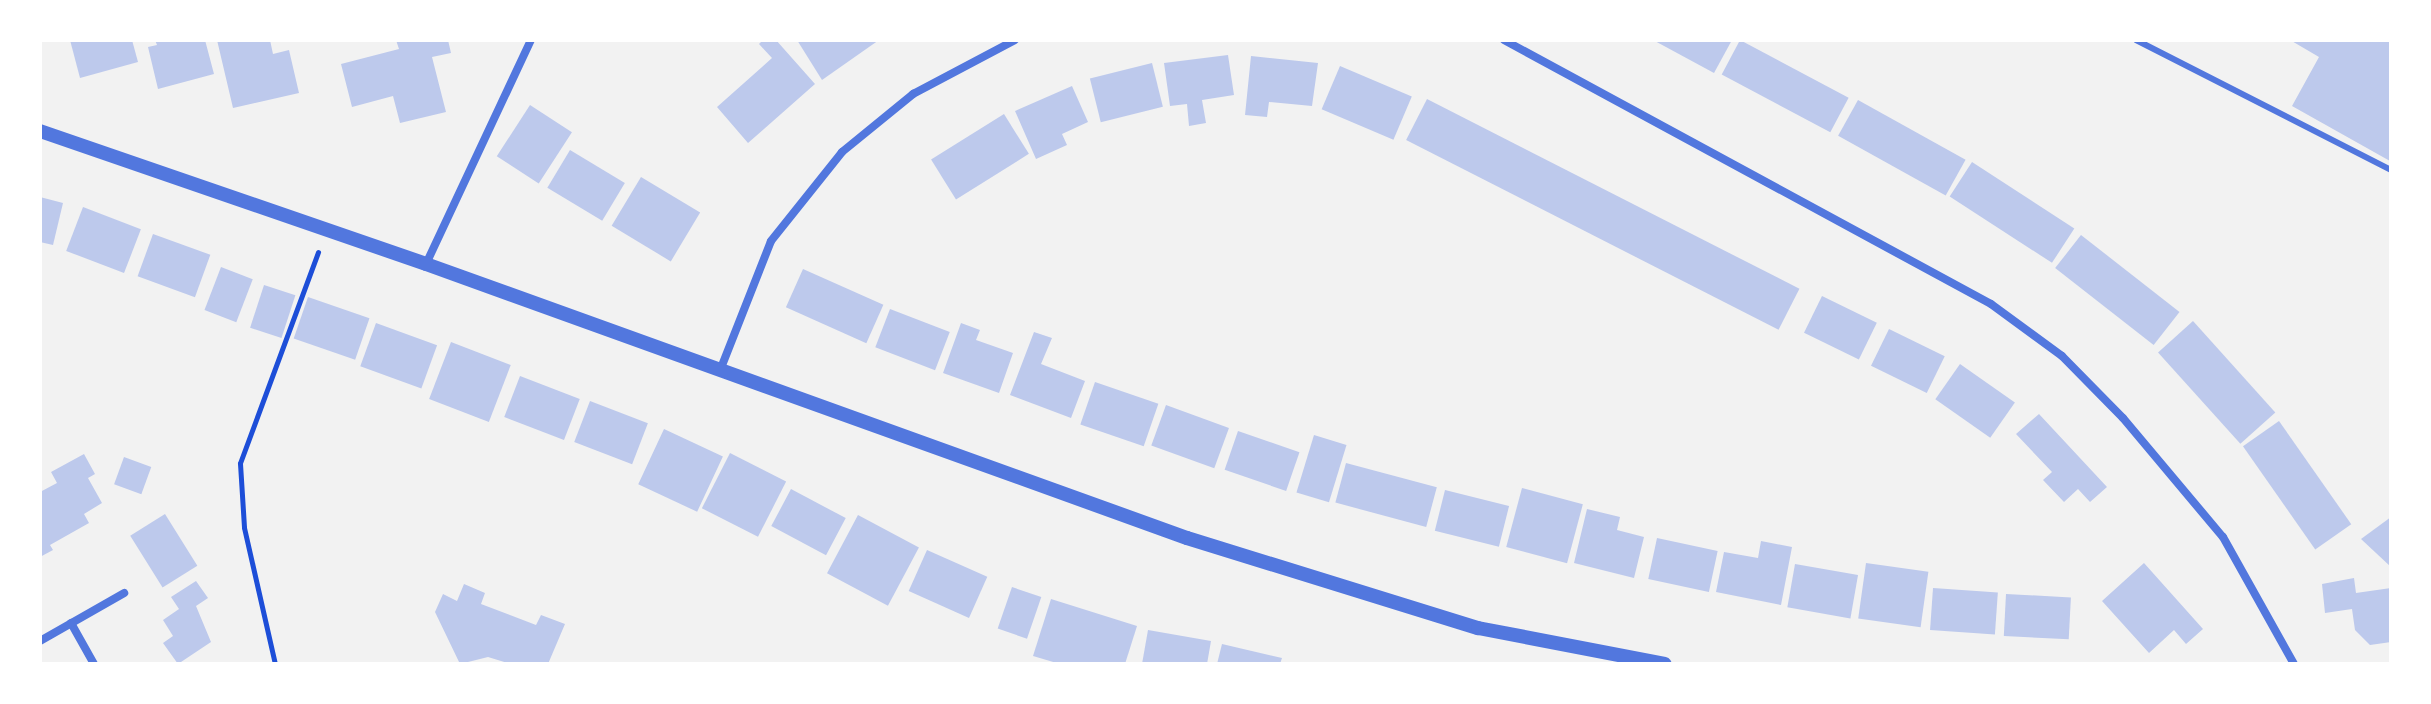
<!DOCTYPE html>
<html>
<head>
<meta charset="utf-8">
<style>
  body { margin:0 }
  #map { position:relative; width:2431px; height:704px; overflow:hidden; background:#f2f2f2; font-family:Rubik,sans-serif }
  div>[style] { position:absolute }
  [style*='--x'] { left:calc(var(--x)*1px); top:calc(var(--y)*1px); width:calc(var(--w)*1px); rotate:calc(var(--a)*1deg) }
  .building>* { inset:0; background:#bdc9ec; transform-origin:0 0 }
  .path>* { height:5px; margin:-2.5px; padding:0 2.5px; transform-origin:2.5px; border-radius:2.5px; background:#1d4ed8 }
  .service>* { height:6px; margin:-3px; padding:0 3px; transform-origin:3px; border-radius:3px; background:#5277de }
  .minor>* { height:8px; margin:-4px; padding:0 4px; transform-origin:4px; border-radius:4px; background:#5277de }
  .tertiary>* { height:14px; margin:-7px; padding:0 7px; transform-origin:7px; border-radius:7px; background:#5277de }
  span { translate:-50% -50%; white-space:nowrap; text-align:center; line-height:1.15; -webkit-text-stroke:6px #fff; paint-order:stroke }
  .frame { position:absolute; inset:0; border:42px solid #fff; pointer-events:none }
</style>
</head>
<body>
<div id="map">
  <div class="building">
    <div style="clip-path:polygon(70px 40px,132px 40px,138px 62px,80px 78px)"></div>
    <div style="clip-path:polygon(155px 40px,205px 40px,214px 74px,158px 89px,148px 47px,157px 45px)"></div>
    <div style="clip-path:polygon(217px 40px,270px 40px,273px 54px,289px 50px,299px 93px,233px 108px)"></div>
    <div style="clip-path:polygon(396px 40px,448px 40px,451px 53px,432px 57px,446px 112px,400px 123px,393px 96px,352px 107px,341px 64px,399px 49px)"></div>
    <div style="clip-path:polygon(763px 40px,776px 40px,815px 84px,748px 143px,717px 107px,772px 58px,759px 44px)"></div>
    <div style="clip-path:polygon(797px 40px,879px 40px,822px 80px)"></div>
    <div style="clip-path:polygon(1653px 40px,1732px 40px,1714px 73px)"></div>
    <div style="left:1740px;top:40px;width:123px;height:39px;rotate:28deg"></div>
    <div style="clip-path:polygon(2290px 40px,2391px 40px,2390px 161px,2292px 106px,2319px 57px)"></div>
    <div style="clip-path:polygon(1228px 55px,1234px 95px,1202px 100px,1206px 123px,1189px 126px,1187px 104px,1170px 106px,1164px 63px)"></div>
    <div style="clip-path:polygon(1251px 56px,1318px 63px,1312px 106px,1269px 102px,1267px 117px,1245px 115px)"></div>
    <div style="left:1152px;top:63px;width:45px;height:64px;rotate:76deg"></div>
    <div style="left:1340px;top:66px;width:78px;height:47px;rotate:23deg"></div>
    <div style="clip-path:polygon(1072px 86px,1088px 122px,1062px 134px,1067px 145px,1036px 159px,1015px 111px)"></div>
    <div style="left:1427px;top:99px;width:418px;height:46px;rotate:27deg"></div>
    <div style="left:1858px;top:100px;width:123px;height:41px;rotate:29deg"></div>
    <div style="left:530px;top:105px;width:50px;height:61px;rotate:33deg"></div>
    <div style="left:1004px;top:114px;width:47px;height:86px;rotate:58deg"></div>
    <div style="left:570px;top:150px;width:64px;height:44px;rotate:31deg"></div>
    <div style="left:1972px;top:162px;width:122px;height:41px;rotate:33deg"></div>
    <div style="left:641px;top:177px;width:69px;height:57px;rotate:31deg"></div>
    <div style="clip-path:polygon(40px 197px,63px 203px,53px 245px,40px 242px)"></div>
    <div style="left:83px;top:207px;width:62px;height:47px;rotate:21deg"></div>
    <div style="left:153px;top:234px;width:61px;height:45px;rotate:20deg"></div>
    <div style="left:2081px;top:235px;width:125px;height:42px;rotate:38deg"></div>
    <div style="left:221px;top:267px;width:34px;height:46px;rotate:21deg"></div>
    <div style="left:803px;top:269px;width:88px;height:42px;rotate:24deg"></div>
    <div style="left:264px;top:285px;width:33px;height:45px;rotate:18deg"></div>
    <div style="left:1822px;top:296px;width:61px;height:41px;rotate:26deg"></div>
    <div style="left:308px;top:297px;width:65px;height:44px;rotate:19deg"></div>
    <div style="left:890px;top:309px;width:64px;height:41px;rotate:21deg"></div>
    <div style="left:2193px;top:321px;width:123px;height:47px;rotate:48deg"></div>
    <div style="left:376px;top:323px;width:65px;height:46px;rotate:20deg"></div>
    <div style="clip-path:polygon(961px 323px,980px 330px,976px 340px,1013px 353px,999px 393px,943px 373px)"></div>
    <div style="left:1889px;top:329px;width:62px;height:41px;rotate:26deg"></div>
    <div style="clip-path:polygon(1034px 332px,1052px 338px,1041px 364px,1085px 381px,1071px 418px,1010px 395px)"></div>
    <div style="left:451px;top:342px;width:64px;height:61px;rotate:21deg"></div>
    <div style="left:1960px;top:364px;width:67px;height:43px;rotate:35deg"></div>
    <div style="left:520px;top:376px;width:64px;height:44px;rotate:21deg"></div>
    <div style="left:1095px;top:382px;width:67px;height:45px;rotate:19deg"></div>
    <div style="left:590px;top:401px;width:62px;height:44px;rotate:21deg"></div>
    <div style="left:1166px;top:405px;width:67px;height:43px;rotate:20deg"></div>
    <div style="clip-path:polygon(2039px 414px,2107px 487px,2090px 502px,2078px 489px,2064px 502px,2043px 480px,2052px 472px,2016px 434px)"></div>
    <div style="left:2279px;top:421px;width:126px;height:44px;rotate:55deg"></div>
    <div style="left:664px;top:429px;width:65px;height:61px;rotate:25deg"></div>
    <div style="left:1238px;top:431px;width:65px;height:41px;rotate:19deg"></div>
    <div style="left:1314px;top:435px;width:34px;height:60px;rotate:17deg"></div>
    <div style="left:730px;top:453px;width:63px;height:62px;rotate:27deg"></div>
    <div style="clip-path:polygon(84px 454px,95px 474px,88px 478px,102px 503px,84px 514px,89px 523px,50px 545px,53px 550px,40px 557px,40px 492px,57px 483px,51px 472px)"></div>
    <div style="left:124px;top:457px;width:29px;height:29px;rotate:20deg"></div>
    <div style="left:1346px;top:463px;width:94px;height:41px;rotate:15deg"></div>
    <div style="left:1522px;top:488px;width:63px;height:61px;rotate:15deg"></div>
    <div style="left:791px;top:489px;width:62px;height:42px;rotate:28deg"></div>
    <div style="left:1445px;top:490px;width:66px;height:42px;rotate:14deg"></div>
    <div style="clip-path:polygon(1587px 509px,1620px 517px,1617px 530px,1644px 537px,1634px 578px,1574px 563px)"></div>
    <div style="left:165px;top:514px;width:61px;height:41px;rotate:58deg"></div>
    <div style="left:858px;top:515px;width:69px;height:66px;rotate:28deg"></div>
    <div style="clip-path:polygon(2391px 517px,2391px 567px,2361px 539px)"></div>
    <div style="left:1657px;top:538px;width:62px;height:42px;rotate:12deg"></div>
    <div style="clip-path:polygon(1761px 541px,1792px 547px,1781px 605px,1716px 592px,1724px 552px,1758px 558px)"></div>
    <div style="left:927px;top:550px;width:66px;height:45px;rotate:24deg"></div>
    <div style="left:1866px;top:563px;width:63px;height:56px;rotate:8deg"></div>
    <div style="clip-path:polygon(2144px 563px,2203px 629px,2186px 644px,2174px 630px,2149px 653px,2102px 601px)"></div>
    <div style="left:1795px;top:564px;width:64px;height:44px;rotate:10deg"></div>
    <div style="clip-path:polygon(2354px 578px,2356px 593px,2391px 588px,2391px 642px,2370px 645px,2355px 630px,2352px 609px,2325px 613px,2322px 584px)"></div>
    <div style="clip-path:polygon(196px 581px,208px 598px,196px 606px,211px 642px,178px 664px,163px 643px,173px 636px,163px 620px,179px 609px,171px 597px)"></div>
    <div style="clip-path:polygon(464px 584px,485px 593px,481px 604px,536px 625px,541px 615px,565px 624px,548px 664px,511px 664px,488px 657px,460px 664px,435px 612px,443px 594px,457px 601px)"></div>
    <div style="left:1012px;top:587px;width:31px;height:44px;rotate:19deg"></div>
    <div style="left:1933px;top:588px;width:65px;height:42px;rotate:4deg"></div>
    <div style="left:2006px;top:594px;width:65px;height:42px;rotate:3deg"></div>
    <div style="clip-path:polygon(1051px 599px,1137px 626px,1125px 664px,1060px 664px,1033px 656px)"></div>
    <div style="clip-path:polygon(1148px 630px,1211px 641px,1207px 664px,1142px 664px)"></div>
    <div style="clip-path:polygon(1222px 644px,1282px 658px,1280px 664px,1217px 664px)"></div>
  </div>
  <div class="path">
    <div style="--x:275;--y:664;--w:140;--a:-102.8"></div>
    <div style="--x:244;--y:527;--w:64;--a:-93.6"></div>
    <div style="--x:240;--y:463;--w:225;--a:-69.7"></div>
  </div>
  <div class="service">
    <div style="--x:2136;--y:40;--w:286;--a:27"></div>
  </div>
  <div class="minor">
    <div style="--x:1504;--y:40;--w:554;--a:28.46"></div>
    <div style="--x:1991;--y:304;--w:88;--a:36.2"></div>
    <div style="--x:2062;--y:356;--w:87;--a:45.5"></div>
    <div style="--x:2123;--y:418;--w:155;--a:50"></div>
    <div style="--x:2223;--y:537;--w:145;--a:60.8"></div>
    <div style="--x:426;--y:264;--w:247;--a:-64.9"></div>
    <div style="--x:721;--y:368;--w:136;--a:-68.5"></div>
    <div style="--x:771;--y:241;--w:114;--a:-51.4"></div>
    <div style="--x:842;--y:152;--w:92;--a:-39.2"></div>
    <div style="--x:913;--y:94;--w:115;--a:-27.9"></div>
    <div style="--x:71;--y:623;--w:47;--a:60.7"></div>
    <div style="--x:40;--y:641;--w:97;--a:-29.7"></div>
  </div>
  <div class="tertiary">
    <div style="--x:40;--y:131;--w:408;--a:19"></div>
    <div style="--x:426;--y:264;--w:809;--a:19.8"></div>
    <div style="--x:1187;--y:538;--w:305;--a:17.2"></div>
    <div style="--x:1478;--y:628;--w:190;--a:10.9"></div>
  </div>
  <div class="frame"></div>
</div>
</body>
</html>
